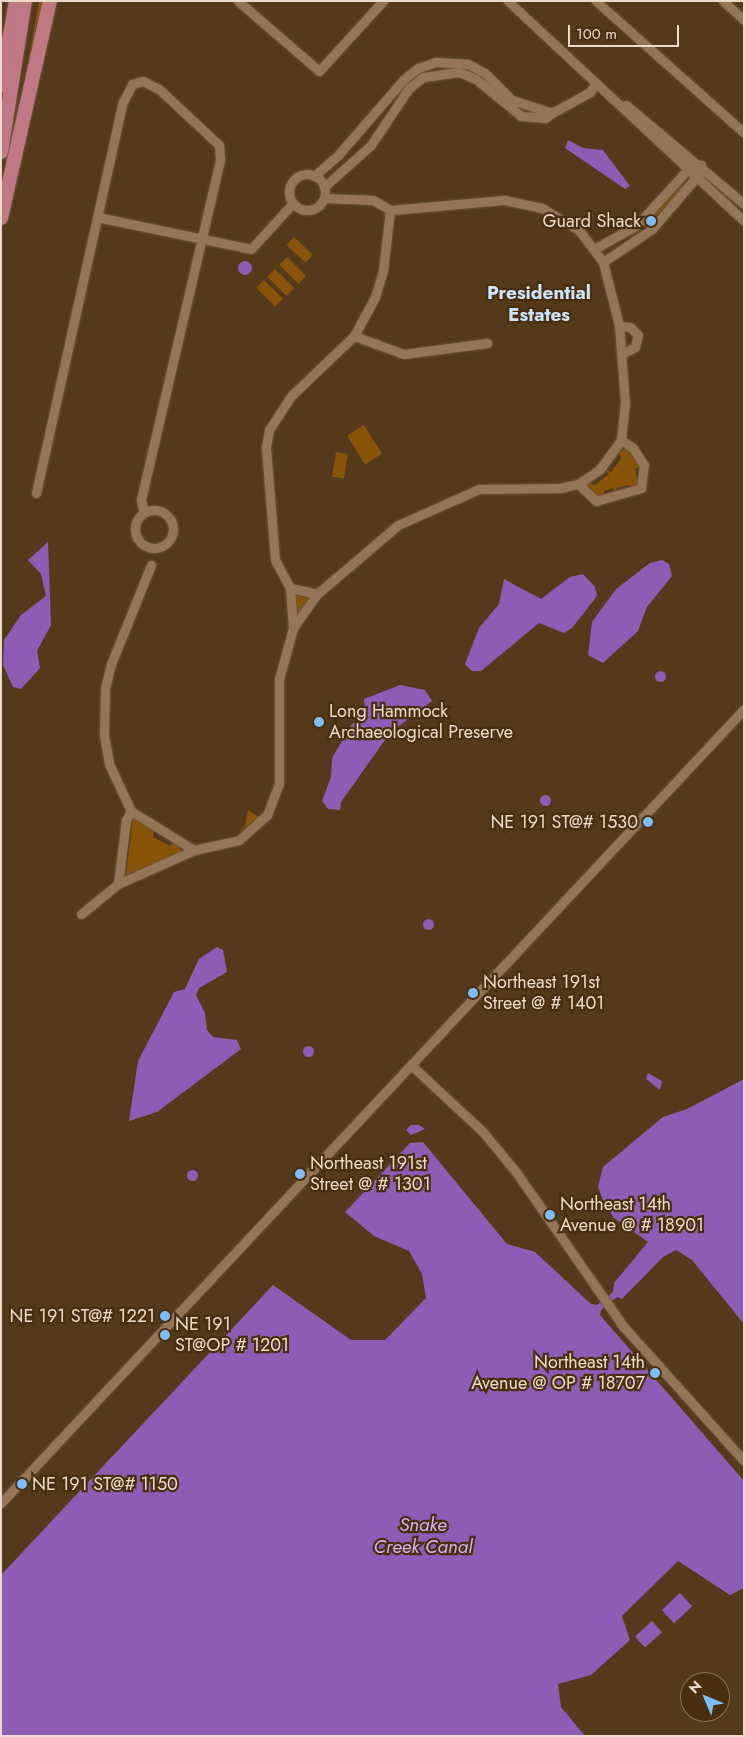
<!DOCTYPE html>
<html>
<head>
<meta charset="utf-8">
<style>
  body { margin:0 }
  #map { position:relative; width:745px; height:1737px; overflow:hidden; background:#54391b; font-family:Jost,sans-serif }
  div>[style] { position:absolute }
  [style*='--x'] { left:calc(var(--x)*1px); top:calc(var(--y)*1px); width:calc(var(--w)*1px); rotate:calc(var(--a)*1deg) }
  .green>* { inset:0; background:#885408; transform-origin:0 0 }
  .water>* { inset:0; background:#8d5db6; transform-origin:0 0 }
  .round { border-radius:50% }
  .roads { filter:drop-shadow(0 0 1px #6f583d) drop-shadow(0 0 1px #6f583d) }
  .minor>* { height:9px; margin:-4.5px; padding:0 4.5px; transform-origin:4.5px; border-radius:4.5px; background:#947657 }
  .minor>.ring { margin:-4.5px; padding:0; box-sizing:content-box; background:none; border:9px solid #947657; border-radius:50% }
  .highway>* { height:14px; margin:-7px; padding:0 7px; transform-origin:7px; border-radius:7px; background:#c07885 }
  .dots>* { width:14px; height:14px; translate:-50% -50%; box-sizing:border-box; border:2px solid #492f10; border-radius:50% }
  span { translate:-50% -50%; white-space:nowrap; text-align:center; line-height:1.15; -webkit-text-stroke:4.5px #492f10; paint-order:stroke }
  .poi-label { font-size:18px; color:#ecdbca }
  .right { translate:-100% -50%; text-align:right }
  .left { translate:0 -50%; text-align:left }
  .neighbourhood-label { font-size:19px; color:#cde5fb; font-weight:700 }
  .water-label { font-size:19px; color:#d5b1f6; font-style:italic }
  .frame { position:absolute; inset:0; border:2px solid #ecdbca; pointer-events:none }
  .north { position:absolute; left:680px; top:1672px; width:50px; height:50px; box-sizing:border-box; background:#492f10; border:1px solid #8a745a; border-radius:50%; rotate:315deg; font-size:14px; font-weight:700; line-height:20px; text-align:center; color:#ecdbca }
  .north::after { content:''; display:block; margin:auto; width:18px; height:22px; background:#7dbef9; clip-path:polygon(50% 0,100% 100%,50% 72%,0 100%) }
  .scale { position:absolute; left:568px; top:25px; width:111px; height:22px; box-sizing:border-box; border:2px solid #ecdbca; border-top:0; padding-left:6px; font-size:15px; line-height:18px; white-space:nowrap; color:#ecdbca; -webkit-text-stroke:4px #492f10; paint-order:stroke }
</style>
</head>
<body>
<div id="map">
  <div class="green">
    <div style="clip-path:polygon(39px 1px,47px 1px,23px 93px)"></div>
    <div style="clip-path:polygon(682px 185px,683px 188px,645px 228px,645px 223px)"></div>
    <div style="left:294px;top:237px;width:26px;height:11px;rotate:43deg"></div>
    <div style="left:287px;top:257px;width:27px;height:11px;rotate:45deg"></div>
    <div style="left:275px;top:269px;width:27px;height:11px;rotate:45deg"></div>
    <div style="left:264px;top:280px;width:27px;height:11px;rotate:45deg"></div>
    <div style="left:364px;top:425px;width:34px;height:20px;rotate:58deg"></div>
    <div style="clip-path:polygon(626px 448px,640px 467px,635px 469px,638px 483px,631px 488px,629px 485px,616px 488px,615px 494px,613px 488px,604px 491px,604px 496px,596px 498px,587px 489px,588px 483px,595px 485px,609px 474px,605px 469px,611px 472px,621px 459px,619px 452px)"></div>
    <div style="left:336px;top:452px;width:12px;height:25px;rotate:9deg"></div>
    <div style="clip-path:polygon(295px 595px,309px 598px,298px 612px,297px 609px)"></div>
    <div style="clip-path:polygon(248px 810px,259px 817px,238px 833px,245px 826px)"></div>
    <div style="clip-path:polygon(133px 818px,154px 830px,153px 837px,170px 846px,173px 842px,184px 852px,126px 875px)"></div>
  </div>
  <div class="water">
    <div style="clip-path:polygon(568px 140px,583px 148px,603px 150px,630px 186px,625px 189px,565px 148px)"></div>
    <div class="round" style="left:238px;top:261px;width:14px;height:14px"></div>
    <div style="clip-path:polygon(48px 542px,51px 625px,37px 651px,40px 668px,21px 689px,13px 687px,3px 665px,4px 640px,21px 615px,46px 596px,41px 574px,28px 560px)"></div>
    <div style="clip-path:polygon(662px 560px,669px 564px,672px 576px,647px 607px,638px 631px,603px 663px,588px 655px,592px 622px,616px 589px,650px 563px)"></div>
    <div style="clip-path:polygon(583px 574px,595px 587px,597px 596px,572px 628px,564px 633px,539px 623px,481px 671px,472px 671px,465px 664px,479px 628px,499px 604px,504px 579px,541px 599px,570px 577px)"></div>
    <div class="round" style="left:654.5px;top:670.5px;width:11px;height:11px"></div>
    <div style="clip-path:polygon(400px 685px,425px 690px,432px 701px,390px 733px,341px 802px,340px 810px,328px 809px,322px 801px,331px 777px,332px 758px,352px 724px,365px 716px,364px 699px)"></div>
    <div class="round" style="left:539.5px;top:794.5px;width:11px;height:11px"></div>
    <div class="round" style="left:422.5px;top:918.5px;width:11px;height:11px"></div>
    <div style="clip-path:polygon(217px 947px,223px 950px,227px 972px,199px 988px,196px 995px,205px 1013px,207px 1030px,213px 1037px,237px 1040px,241px 1049px,157px 1112px,129px 1121px,138px 1061px,174px 992px,185px 989px,199px 959px)"></div>
    <div class="round" style="left:302.5px;top:1045.5px;width:11px;height:11px"></div>
    <div style="clip-path:polygon(648px 1073px,662px 1081px,660px 1090px,646px 1079px)"></div>
    <div style="clip-path:polygon(744px 1079px,744px 1324px,692px 1260px,676px 1250px,663px 1257px,622px 1299px,617px 1297px,601px 1310px,600px 1315px,744px 1481px,744px 1588px,730px 1595px,678px 1561px,622px 1616px,630px 1640px,591px 1675px,558px 1684px,561px 1707px,585px 1736px,1px 1736px,1px 1575px,273px 1285px,351px 1340px,385px 1340px,426px 1298px,422px 1274px,409px 1251px,374px 1236px,345px 1212px,410px 1143px,423px 1142px,507px 1244px,535px 1252px,591px 1304px,597px 1305px,613px 1292px,614px 1283px,648px 1242px,614px 1218px,603px 1201px,598px 1186px,603px 1167px,663px 1117px,687px 1109px)"></div>
    <div style="clip-path:polygon(411px 1125px,419px 1125px,425px 1129px,411px 1135px,406px 1130px)"></div>
    <div class="round" style="left:186.5px;top:1169.5px;width:11px;height:11px"></div>
    <div style="left:680px;top:1593px;width:18px;height:25px;rotate:47deg"></div>
    <div style="left:652px;top:1621px;width:15px;height:23px;rotate:48deg"></div>
  </div>
  <div class="roads">
    <div class="minor">
      <div style="--x:238;--y:1;--w:107;--a:40.8"></div>
      <div style="--x:319;--y:71;--w:95;--a:-47.6"></div>
      <div style="--x:508;--y:1;--w:323;--a:43"></div>
      <div style="--x:596;--y:1;--w:198;--a:41.7"></div>
      <div style="--x:723;--y:1;--w:28;--a:42"></div>
      <div style="--x:626;--y:105;--w:154;--a:40"></div>
      <div style="--x:552;--y:113;--w:43;--a:-28.9"></div>
      <div style="--x:590;--y:92;--w:11;--a:-56"></div>
      <div class="ring" style="left:289px;top:174px;width:27px;height:27px"></div>
      <div style="--x:314;--y:176;--w:33;--a:-41"></div>
      <div style="--x:339;--y:154;--w:98;--a:-49.1"></div>
      <div style="--x:403;--y:80;--w:19;--a:-39"></div>
      <div style="--x:418;--y:68;--w:18;--a:-19"></div>
      <div style="--x:435;--y:62;--w:33;--a:3"></div>
      <div style="--x:468;--y:64;--w:19;--a:28"></div>
      <div style="--x:485;--y:73;--w:38;--a:45"></div>
      <div style="--x:512;--y:100;--w:42;--a:18"></div>
      <div style="--x:552;--y:113;--w:9;--a:144"></div>
      <div style="--x:545;--y:118;--w:24;--a:-175"></div>
      <div style="--x:521;--y:116;--w:58;--a:-140.6"></div>
      <div style="--x:476;--y:79;--w:18;--a:-158"></div>
      <div style="--x:459;--y:72;--w:36;--a:172"></div>
      <div style="--x:423;--y:77;--w:18;--a:142"></div>
      <div style="--x:409;--y:88;--w:69;--a:123.7"></div>
      <div style="--x:371;--y:145;--w:63;--a:138.2"></div>
      <div style="--x:324;--y:198;--w:49;--a:2.3"></div>
      <div style="--x:373;--y:200;--w:20;--a:30"></div>
      <div style="--x:97;--y:217;--w:157;--a:11.7"></div>
      <div style="--x:251;--y:249;--w:62;--a:-47.6"></div>
      <div style="--x:596;--y:248;--w:47;--a:-29.3"></div>
      <div style="--x:637;--y:225;--w:74;--a:-47.7"></div>
      <div style="--x:687;--y:170;--w:15;--a:-20"></div>
      <div style="--x:603;--y:262;--w:59;--a:-34"></div>
      <div style="--x:652;--y:229;--w:72;--a:-49.5"></div>
      <div style="--x:619;--y:326;--w:11;--a:5"></div>
      <div style="--x:630;--y:327;--w:11;--a:45"></div>
      <div style="--x:638;--y:335;--w:12;--a:104"></div>
      <div style="--x:635;--y:347;--w:13;--a:153"></div>
      <div style="--x:354;--y:336;--w:53;--a:19.8"></div>
      <div style="--x:404;--y:354;--w:84;--a:-7.5"></div>
      <div style="--x:578;--y:484;--w:25;--a:43"></div>
      <div style="--x:596;--y:501;--w:47;--a:-16.1"></div>
      <div style="--x:641;--y:488;--w:23;--a:-83"></div>
      <div style="--x:644;--y:465;--w:20;--a:-123"></div>
      <div style="--x:633;--y:448;--w:14;--a:-146"></div>
      <div style="--x:36;--y:493;--w:401;--a:-77.5"></div>
      <div style="--x:123;--y:102;--w:20;--a:-63"></div>
      <div style="--x:132;--y:84;--w:11;--a:-15"></div>
      <div style="--x:143;--y:81;--w:18;--a:27"></div>
      <div style="--x:159;--y:89;--w:82;--a:43"></div>
      <div style="--x:219;--y:145;--w:15;--a:86"></div>
      <div style="--x:220;--y:160;--w:349;--a:103.1"></div>
      <div style="--x:141;--y:500;--w:13;--a:77"></div>
      <div class="ring" style="left:135px;top:510px;width:29px;height:29px"></div>
      <div style="--x:151;--y:565;--w:107;--a:112"></div>
      <div style="--x:111;--y:664;--w:25;--a:104"></div>
      <div style="--x:105;--y:688;--w:47;--a:91.2"></div>
      <div style="--x:104;--y:735;--w:29;--a:80"></div>
      <div style="--x:109;--y:764;--w:52;--a:64.9"></div>
      <div style="--x:131;--y:811;--w:74;--a:31.8"></div>
      <div style="--x:317;--y:594;--w:28;--a:-167"></div>
      <div style="--x:290;--y:588;--w:32;--a:-118"></div>
      <div style="--x:275;--y:560;--w:113;--a:-94.6"></div>
      <div style="--x:266;--y:447;--w:17;--a:-80"></div>
      <div style="--x:269;--y:430;--w:40;--a:-57.1"></div>
      <div style="--x:291;--y:396;--w:87;--a:-43.6"></div>
      <div style="--x:354;--y:336;--w:44;--a:-61.7"></div>
      <div style="--x:375;--y:297;--w:28;--a:-73"></div>
      <div style="--x:383;--y:270;--w:60;--a:-83.3"></div>
      <div style="--x:293;--y:628;--w:42;--a:-54.8"></div>
      <div style="--x:317;--y:594;--w:106;--a:-40.4"></div>
      <div style="--x:398;--y:525;--w:89;--a:-24"></div>
      <div style="--x:479;--y:489;--w:81;--a:-0.7"></div>
      <div style="--x:560;--y:488;--w:18;--a:-13"></div>
      <div style="--x:578;--y:484;--w:27;--a:-34"></div>
      <div style="--x:600;--y:469;--w:36;--a:-54"></div>
      <div style="--x:621;--y:440;--w:37;--a:-84"></div>
      <div style="--x:625;--y:403;--w:78;--a:-94.4"></div>
      <div style="--x:619;--y:325;--w:65;--a:-104.3"></div>
      <div style="--x:603;--y:262;--w:39;--a:-127"></div>
      <div style="--x:580;--y:231;--w:44;--a:-148.8"></div>
      <div style="--x:542;--y:208;--w:38;--a:-168"></div>
      <div style="--x:505;--y:200;--w:115;--a:175"></div>
      <div style="--x:118;--y:884;--w:64;--a:-82.9"></div>
      <div style="--x:126;--y:820;--w:10;--a:-61"></div>
      <div style="--x:81;--y:914;--w:48;--a:-39"></div>
      <div style="--x:118;--y:884;--w:83;--a:-24.1"></div>
      <div style="--x:194;--y:850;--w:46;--a:-12.5"></div>
      <div style="--x:239;--y:840;--w:38;--a:-42"></div>
      <div style="--x:267;--y:815;--w:34;--a:-69"></div>
      <div style="--x:279;--y:783;--w:104;--a:-90"></div>
      <div style="--x:279;--y:679;--w:53;--a:-74.6"></div>
      <div style="--x:293;--y:628;--w:40;--a:-94.3"></div>
      <div style="--x:411;--y:1065;--w:98;--a:42.9"></div>
      <div style="--x:483;--y:1132;--w:52;--a:50.5"></div>
      <div style="--x:516;--y:1172;--w:188;--a:55.2"></div>
      <div style="--x:623;--y:1326;--w:181;--a:48.1"></div>
      <div style="--x:1;--y:1503;--w:1087;--a:-46.9"></div>
    </div>
    <div class="highway">
      <div style="--x:1;--y:86;--w:86;--a:-80"></div>
      <div style="--x:1;--y:152;--w:153;--a:-81"></div>
      <div style="--x:1;--y:218;--w:222;--a:-77.3"></div>
    </div>
  </div>
  <div class="dots">
    <div style="left:651px;top:221px;background:#7dbef9"></div>
    <div style="left:319px;top:722px;background:#7dbef9"></div>
    <div style="left:648px;top:822px;background:#7dbef9"></div>
    <div style="left:473px;top:993px;background:#7dbef9"></div>
    <div style="left:300px;top:1174px;background:#7dbef9"></div>
    <div style="left:550px;top:1215px;background:#7dbef9"></div>
    <div style="left:165px;top:1316px;background:#7dbef9"></div>
    <div style="left:165px;top:1335px;background:#7dbef9"></div>
    <div style="left:655px;top:1373px;background:#7dbef9"></div>
    <div style="left:22px;top:1484px;background:#7dbef9"></div>
  </div>
  <div class="poi-label">
    <span class="right" style="left:641px;top:221px">Guard Shack</span>
    <span class="left" style="left:329px;top:722px">Long Hammock<br>Archaeological Preserve</span>
    <span class="right" style="left:638px;top:822px">NE 191 ST@# 1530</span>
    <span class="left" style="left:483px;top:993px">Northeast 191st<br>Street @ # 1401</span>
    <span class="left" style="left:310px;top:1174px">Northeast 191st<br>Street @ # 1301</span>
    <span class="left" style="left:560px;top:1215px">Northeast 14th<br>Avenue @ # 18901</span>
    <span class="right" style="left:155px;top:1316px">NE 191 ST@# 1221</span>
    <span class="left" style="left:175px;top:1335px">NE 191<br>ST@OP # 1201</span>
    <span class="right" style="left:645px;top:1373px">Northeast 14th<br>Avenue @ OP # 18707</span>
    <span class="left" style="left:32px;top:1484px">NE 191 ST@# 1150</span>
  </div>
  <div class="neighbourhood-label">
    <span style="left:539px;top:304px">Presidential<br>Estates</span>
  </div>
  <div class="water-label">
    <span style="left:423px;top:1536px">Snake<br>Creek Canal</span>
  </div>
  <div class="frame"></div>
  <div class="north">N</div>
  <div class="scale">100 m</div>
</div>
</body>
</html>
